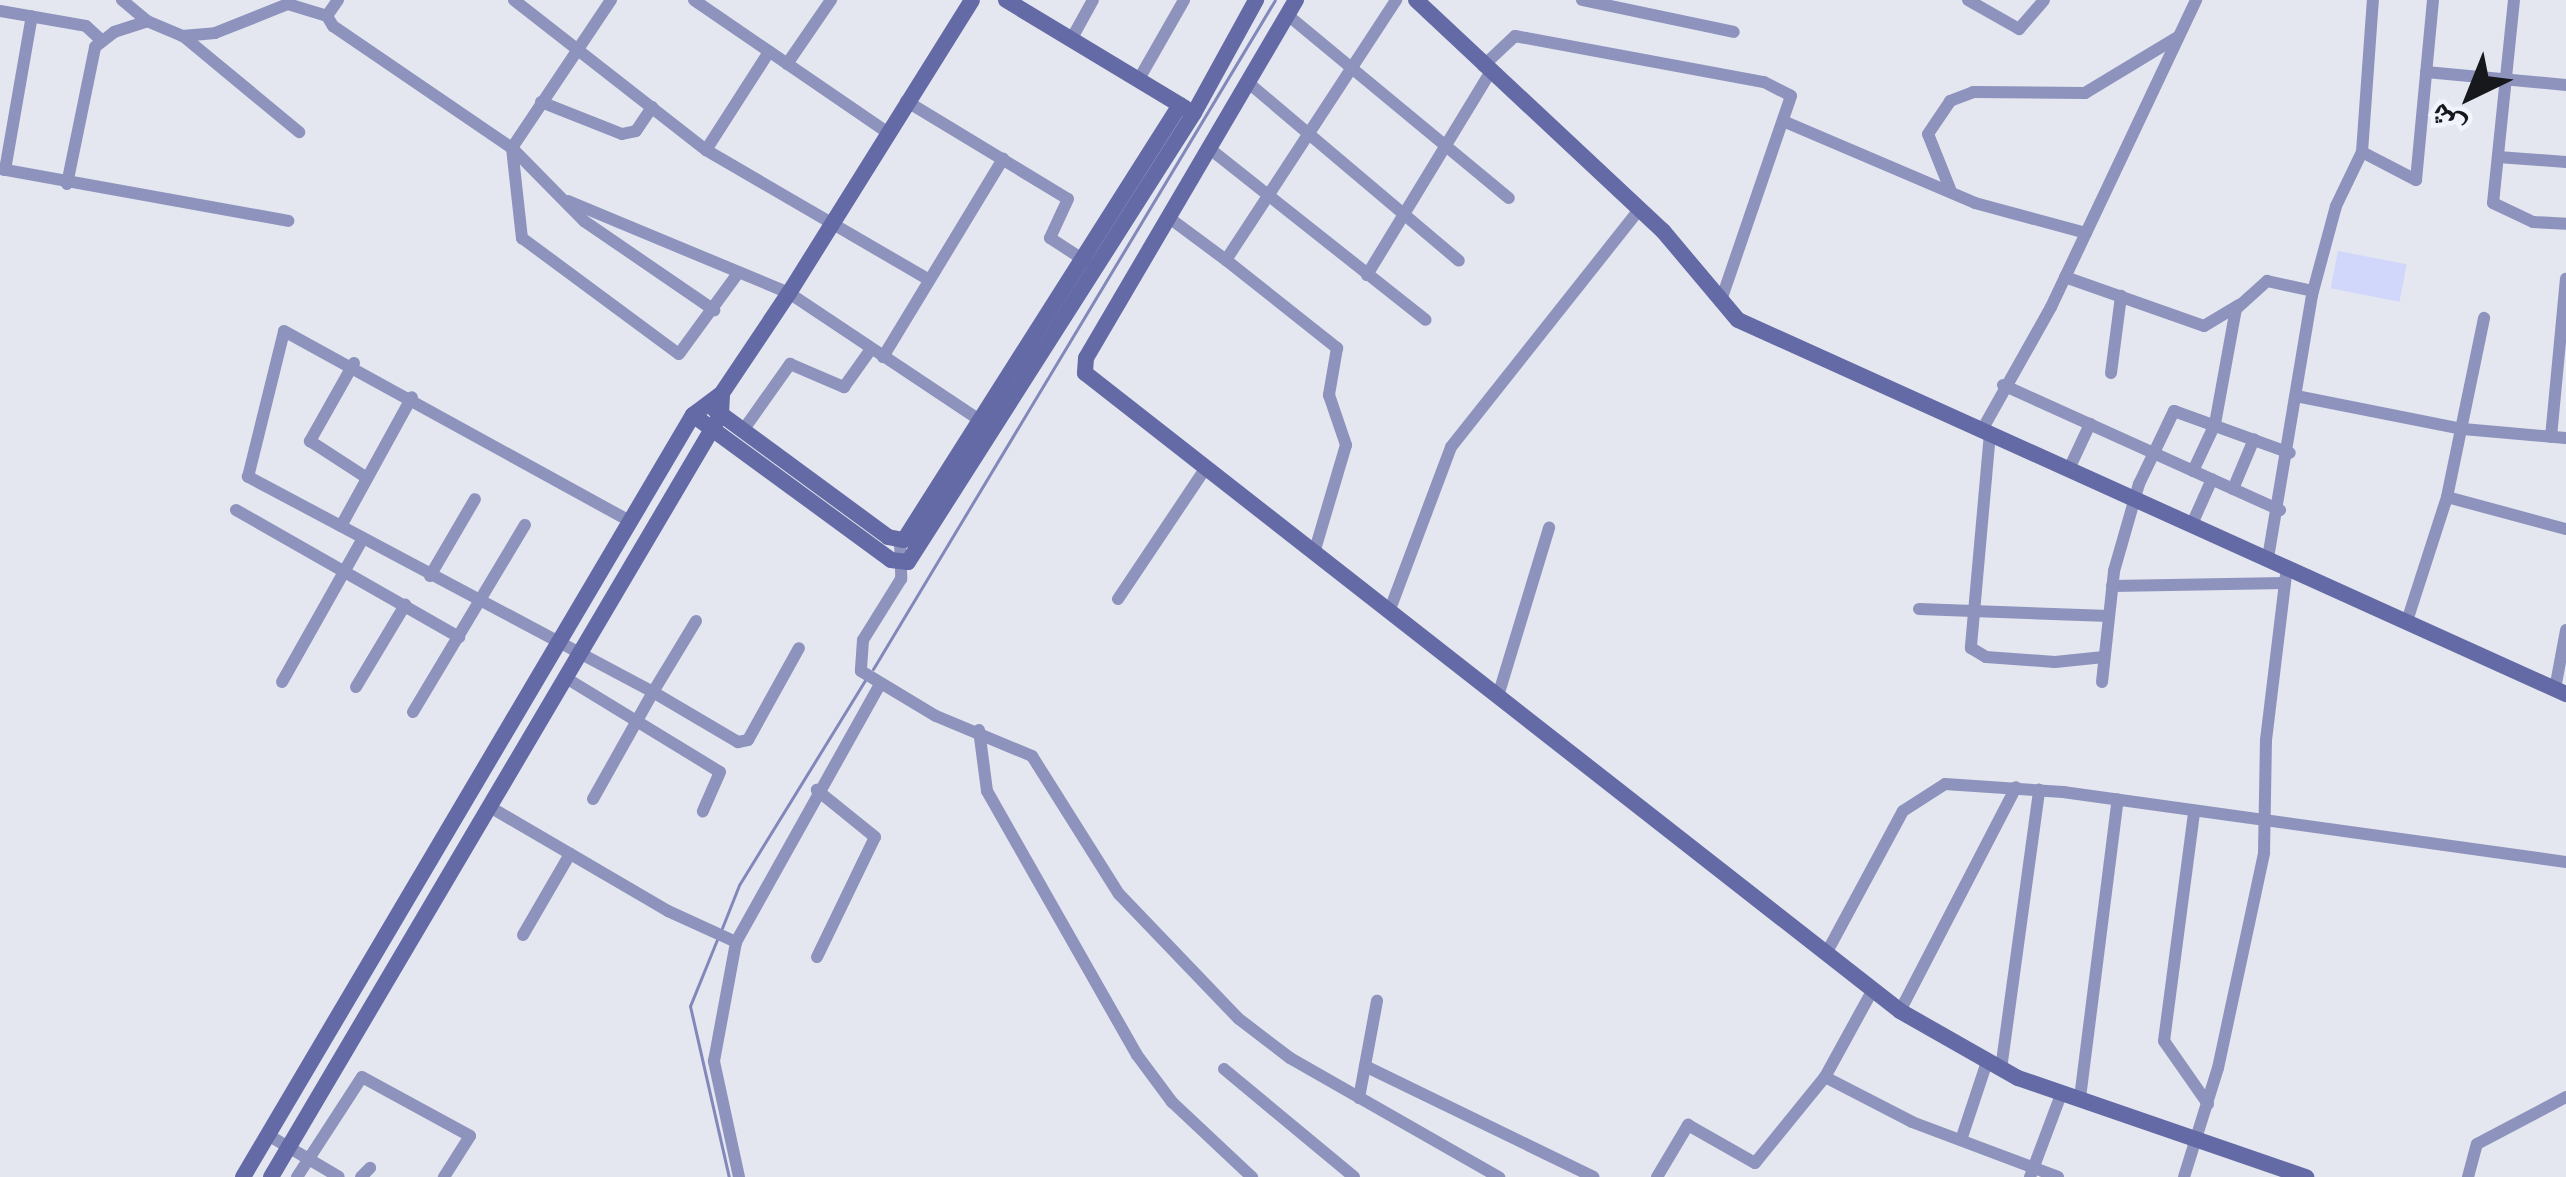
<!DOCTYPE html>
<html>
<head>
<meta charset="utf-8">
<style>
  body { margin:0 }
  #map { position:relative; width:2566px; height:1177px; overflow:hidden; background:#e4e6f0; font-family:"Noto Sans","Noto Naskh Arabic",sans-serif }
  div>[style] { position:absolute }
  [style*='--x'] { left:calc(var(--x)*1px); top:calc(var(--y)*1px); width:calc(var(--w)*1px); rotate:calc(var(--a)*1deg) }
  .green>* { inset:0; background:#d1d6fb; transform-origin:0 0 }
  .stream>* { height:3px; margin:-1.5px; padding:0 1.5px; transform-origin:1.5px; border-radius:1.5px; background:#8288ba }
  .street>* { height:12px; margin:-6px; padding:0 6px; transform-origin:6px; border-radius:6px; background:#8d93bc }
  .secondary>* { height:16px; margin:-8px; padding:0 8px; transform-origin:8px; border-radius:8px; background:#646aa5 }
  span { translate:-50% -50%; white-space:nowrap; text-align:center; line-height:1.15; -webkit-text-stroke:9px #f1f3fd; paint-order:stroke }
  .north { position:absolute; left:2410px; top:36px; width:120px; height:120px; -webkit-text-stroke:9px #f1f3fd; paint-order:stroke; rotate:223deg; font-size:33px; font-weight:700; line-height:48px; text-align:center; color:#17181b }
  .north::after { content:''; display:block; margin:auto; width:42px; height:54px; background:#17181b; clip-path:polygon(50% 0,100% 100%,50% 72%,0 100%) }
</style>
</head>
<body>
<div id="map">
  <div class="green">
    <div style="left:2338px;top:251px;width:70px;height:38px;rotate:11deg"></div>
  </div>
  <div class="stream">
    <div style="--x:873;--y:669;--w:780;--a:-59"></div>
    <div style="--x:722;--y:928;--w:46;--a:-68.4"></div>
    <div style="--x:739;--y:885;--w:244;--a:-58.4"></div>
    <div style="--x:718;--y:937;--w:74;--a:112.1"></div>
    <div style="--x:690;--y:1006;--w:175;--a:77.2"></div>
  </div>
  <div class="street">
    <div style="--x:122;--y:0;--w:33;--a:40"></div>
    <div style="--x:338;--y:0;--w:19;--a:125"></div>
    <div style="--x:327;--y:16;--w:12;--a:59"></div>
    <div style="--x:333;--y:26;--w:217;--a:34.3"></div>
    <div style="--x:512;--y:148;--w:103;--a:45.4"></div>
    <div style="--x:584;--y:221;--w:158;--a:34.4"></div>
    <div style="--x:514;--y:0;--w:244;--a:38"></div>
    <div style="--x:706;--y:150;--w:258;--a:30.2"></div>
    <div style="--x:611;--y:0;--w:178;--a:123.8"></div>
    <div style="--x:512;--y:148;--w:91;--a:83.7"></div>
    <div style="--x:522;--y:238;--w:195;--a:36.5"></div>
    <div style="--x:679;--y:354;--w:100;--a:-53.9"></div>
    <div style="--x:694;--y:0;--w:232;--a:34.4"></div>
    <div style="--x:1582;--y:0;--w:155;--a:11.9"></div>
    <div style="--x:1968;--y:0;--w:59;--a:29.6"></div>
    <div style="--x:2019;--y:29;--w:38;--a:-49"></div>
    <div style="--x:2514;--y:0;--w:204;--a:95.9"></div>
    <div style="--x:2493;--y:203;--w:44;--a:25.4"></div>
    <div style="--x:2533;--y:222;--w:33;--a:3"></div>
    <div style="--x:0;--y:11;--w:87;--a:9.9"></div>
    <div style="--x:86;--y:26;--w:22;--a:43"></div>
    <div style="--x:1290;--y:17;--w:284;--a:39.6"></div>
    <div style="--x:183;--y:36;--w:151;--a:39.6"></div>
    <div style="--x:1072;--y:38;--w:43;--a:-61.1"></div>
    <div style="--x:787;--y:64;--w:78;--a:-55.5"></div>
    <div style="--x:1483;--y:66;--w:44;--a:-43.2"></div>
    <div style="--x:1515;--y:36;--w:253;--a:10.5"></div>
    <div style="--x:1764;--y:82;--w:30;--a:27"></div>
    <div style="--x:1791;--y:96;--w:216;--a:108.9"></div>
    <div style="--x:2426;--y:72;--w:141;--a:5.3"></div>
    <div style="--x:1139;--y:79;--w:91;--a:-60.3"></div>
    <div style="--x:1251;--y:85;--w:272;--a:40.2"></div>
    <div style="--x:906;--y:101;--w:189;--a:31.2"></div>
    <div style="--x:1068;--y:199;--w:43;--a:114.8"></div>
    <div style="--x:1050;--y:238;--w:44;--a:33"></div>
    <div style="--x:541;--y:102;--w:87;--a:21.6"></div>
    <div style="--x:622;--y:134;--w:14;--a:-12"></div>
    <div style="--x:636;--y:131;--w:29;--a:-56"></div>
    <div style="--x:1783;--y:121;--w:209;--a:23.1"></div>
    <div style="--x:1975;--y:203;--w:115;--a:15.1"></div>
    <div style="--x:1210;--y:149;--w:275;--a:38.4"></div>
    <div style="--x:706;--y:150;--w:117;--a:-57.3"></div>
    <div style="--x:2362;--y:152;--w:61;--a:27.4"></div>
    <div style="--x:2416;--y:180;--w:181;--a:-84.6"></div>
    <div style="--x:2498;--y:157;--w:68;--a:4.2"></div>
    <div style="--x:0;--y:169;--w:293;--a:10.2"></div>
    <div style="--x:5;--y:170;--w:156;--a:-80.1"></div>
    <div style="--x:67;--y:184;--w:140;--a:-78.4"></div>
    <div style="--x:95;--y:47;--w:24;--a:-38"></div>
    <div style="--x:114;--y:32;--w:35;--a:-18"></div>
    <div style="--x:147;--y:21;--w:38;--a:23"></div>
    <div style="--x:182;--y:36;--w:33;--a:-5"></div>
    <div style="--x:215;--y:33;--w:79;--a:-21.7"></div>
    <div style="--x:288;--y:4;--w:41;--a:17.1"></div>
    <div style="--x:1950;--y:189;--w:59;--a:-111.8"></div>
    <div style="--x:1928;--y:134;--w:40;--a:-56"></div>
    <div style="--x:1950;--y:101;--w:25;--a:-21"></div>
    <div style="--x:1973;--y:92;--w:112;--a:0.5"></div>
    <div style="--x:2085;--y:93;--w:109;--a:-31.1"></div>
    <div style="--x:568;--y:201;--w:239;--a:22.6"></div>
    <div style="--x:789;--y:293;--w:238;--a:33.7"></div>
    <div style="--x:1168;--y:217;--w:72;--a:36.6"></div>
    <div style="--x:1226;--y:260;--w:311;--a:-56.8"></div>
    <div style="--x:1226;--y:260;--w:142;--a:38.4"></div>
    <div style="--x:1337;--y:348;--w:48;--a:99.7"></div>
    <div style="--x:1329;--y:395;--w:53;--a:71.2"></div>
    <div style="--x:1346;--y:445;--w:113;--a:106.5"></div>
    <div style="--x:1367;--y:275;--w:237;--a:-58.7"></div>
    <div style="--x:2065;--y:277;--w:147;--a:19.4"></div>
    <div style="--x:2204;--y:326;--w:41;--a:-31"></div>
    <div style="--x:883;--y:357;--w:232;--a:-58.8"></div>
    <div style="--x:354;--y:363;--w:90;--a:119.4"></div>
    <div style="--x:310;--y:441;--w:68;--a:33"></div>
    <div style="--x:2111;--y:373;--w:78;--a:-82.6"></div>
    <div style="--x:2003;--y:385;--w:304;--a:24.3"></div>
    <div style="--x:2301;--y:397;--w:165;--a:11.2"></div>
    <div style="--x:2463;--y:429;--w:103;--a:5"></div>
    <div style="--x:744;--y:429;--w:80;--a:-54.7"></div>
    <div style="--x:790;--y:364;--w:59;--a:23.1"></div>
    <div style="--x:844;--y:387;--w:47;--a:-54.6"></div>
    <div style="--x:1982;--y:430;--w:141;--a:-60.7"></div>
    <div style="--x:2051;--y:307;--w:340;--a:-64.7"></div>
    <div style="--x:1990;--y:433;--w:216;--a:95.1"></div>
    <div style="--x:1971;--y:648;--w:17;--a:31"></div>
    <div style="--x:1986;--y:657;--w:69;--a:4.1"></div>
    <div style="--x:2055;--y:662;--w:49;--a:-5.8"></div>
    <div style="--x:2551;--y:437;--w:159;--a:-84.6"></div>
    <div style="--x:2069;--y:469;--w:50;--a:-65"></div>
    <div style="--x:2193;--y:471;--w:52;--a:-64.9"></div>
    <div style="--x:2215;--y:424;--w:117;--a:-79.7"></div>
    <div style="--x:2236;--y:309;--w:42;--a:-42.1"></div>
    <div style="--x:2267;--y:281;--w:47;--a:12.3"></div>
    <div style="--x:2233;--y:489;--w:54;--a:-67.2"></div>
    <div style="--x:2447;--y:497;--w:123;--a:15.1"></div>
    <div style="--x:236;--y:510;--w:257;--a:29.7"></div>
    <div style="--x:2192;--y:524;--w:49;--a:-66"></div>
    <div style="--x:341;--y:526;--w:147;--a:-61.2"></div>
    <div style="--x:900;--y:541;--w:38;--a:88"></div>
    <div style="--x:901;--y:579;--w:72;--a:121.9"></div>
    <div style="--x:863;--y:640;--w:31;--a:94"></div>
    <div style="--x:861;--y:671;--w:87;--a:31"></div>
    <div style="--x:936;--y:716;--w:104;--a:22.6"></div>
    <div style="--x:1032;--y:756;--w:163;--a:57.8"></div>
    <div style="--x:1119;--y:894;--w:173;--a:46.2"></div>
    <div style="--x:1239;--y:1019;--w:64;--a:37.4"></div>
    <div style="--x:1290;--y:1058;--w:241;--a:29.7"></div>
    <div style="--x:2268;--y:558;--w:267;--a:-80.5"></div>
    <div style="--x:2312;--y:295;--w:92;--a:-74.9"></div>
    <div style="--x:2336;--y:206;--w:60;--a:-64.3"></div>
    <div style="--x:2362;--y:152;--w:152;--a:-85.9"></div>
    <div style="--x:430;--y:576;--w:89;--a:-59.7"></div>
    <div style="--x:2112;--y:586;--w:173;--a:-1"></div>
    <div style="--x:1118;--y:599;--w:156;--a:-56.2"></div>
    <div style="--x:1919;--y:609;--w:190;--a:2.1"></div>
    <div style="--x:1389;--y:612;--w:176;--a:-69.4"></div>
    <div style="--x:1451;--y:447;--w:303;--a:-51.6"></div>
    <div style="--x:696;--y:621;--w:83;--a:121.2"></div>
    <div style="--x:653;--y:692;--w:99;--a:30.5"></div>
    <div style="--x:738;--y:742;--w:10;--a:-11"></div>
    <div style="--x:748;--y:740;--w:105;--a:-61"></div>
    <div style="--x:2407;--y:621;--w:130;--a:-72.1"></div>
    <div style="--x:2447;--y:497;--w:183;--a:-78.3"></div>
    <div style="--x:566;--y:678;--w:180;--a:31.4"></div>
    <div style="--x:720;--y:772;--w:43;--a:113.6"></div>
    <div style="--x:282;--y:682;--w:165;--a:-60.6"></div>
    <div style="--x:2102;--y:682;--w:112;--a:-83.8"></div>
    <div style="--x:2114;--y:571;--w:91;--a:-74"></div>
    <div style="--x:2139;--y:484;--w:81;--a:-64.4"></div>
    <div style="--x:2174;--y:411;--w:123;--a:19.9"></div>
    <div style="--x:356;--y:687;--w:96;--a:-59.1"></div>
    <div style="--x:2555;--y:689;--w:60;--a:-79.4"></div>
    <div style="--x:1498;--y:696;--w:176;--a:-73.1"></div>
    <div style="--x:413;--y:712;--w:218;--a:-59.1"></div>
    <div style="--x:979;--y:730;--w:62;--a:82.5"></div>
    <div style="--x:987;--y:791;--w:304;--a:60.4"></div>
    <div style="--x:1137;--y:1055;--w:59;--a:53.3"></div>
    <div style="--x:1172;--y:1102;--w:110;--a:43.2"></div>
    <div style="--x:593;--y:799;--w:123;--a:-60.7"></div>
    <div style="--x:653;--y:692;--w:459;--a:-152"></div>
    <div style="--x:248;--y:477;--w:150;--a:-76.1"></div>
    <div style="--x:284;--y:331;--w:395;--a:28.8"></div>
    <div style="--x:490;--y:807;--w:206;--a:30.3"></div>
    <div style="--x:668;--y:911;--w:75;--a:24.5"></div>
    <div style="--x:2194;--y:813;--w:230;--a:97.5"></div>
    <div style="--x:2164;--y:1041;--w:77;--a:55.1"></div>
    <div style="--x:523;--y:935;--w:94;--a:-59.9"></div>
    <div style="--x:1827;--y:952;--w:160;--a:-61.7"></div>
    <div style="--x:1903;--y:811;--w:50;--a:-32.7"></div>
    <div style="--x:1945;--y:784;--w:118;--a:3.9"></div>
    <div style="--x:2063;--y:792;--w:508;--a:7.92"></div>
    <div style="--x:817;--y:957;--w:133;--a:-64.2"></div>
    <div style="--x:875;--y:837;--w:75;--a:-141"></div>
    <div style="--x:1900;--y:1011;--w:252;--a:-62.6"></div>
    <div style="--x:1365;--y:1066;--w:254;--a:25.9"></div>
    <div style="--x:1224;--y:1069;--w:169;--a:39.7"></div>
    <div style="--x:2001;--y:1069;--w:282;--a:-82.2"></div>
    <div style="--x:1825;--y:1077;--w:98;--a:27.3"></div>
    <div style="--x:1912;--y:1122;--w:156;--a:20.6"></div>
    <div style="--x:1359;--y:1098;--w:99;--a:-79.5"></div>
    <div style="--x:2080;--y:1098;--w:301;--a:-82.8"></div>
    <div style="--x:268;--y:1135;--w:82;--a:30.6"></div>
    <div style="--x:1961;--y:1140;--w:82;--a:-71.6"></div>
    <div style="--x:297;--y:1177;--w:119;--a:-57"></div>
    <div style="--x:362;--y:1077;--w:123;--a:28.6"></div>
    <div style="--x:470;--y:1136;--w:49;--a:122.4"></div>
    <div style="--x:361;--y:1177;--w:13;--a:-45"></div>
    <div style="--x:739;--y:1177;--w:119;--a:-102.2"></div>
    <div style="--x:714;--y:1061;--w:121;--a:-79.5"></div>
    <div style="--x:736;--y:942;--w:295;--a:-60.8"></div>
    <div style="--x:1657;--y:1177;--w:61;--a:-59.2"></div>
    <div style="--x:1688;--y:1125;--w:77;--a:29.6"></div>
    <div style="--x:1755;--y:1163;--w:111;--a:-50.9"></div>
    <div style="--x:1825;--y:1077;--w:98;--a:-61.3"></div>
    <div style="--x:2030;--y:1177;--w:91;--a:-69.4"></div>
    <div style="--x:2184;--y:1177;--w:114;--a:-72.7"></div>
    <div style="--x:2218;--y:1068;--w:220;--a:-77.9"></div>
    <div style="--x:2264;--y:853;--w:113;--a:-89"></div>
    <div style="--x:2266;--y:740;--w:175;--a:-83.1"></div>
    <div style="--x:2468;--y:1177;--w:34;--a:-75"></div>
    <div style="--x:2477;--y:1144;--w:101;--a:-27.8"></div>
  </div>
  <div class="secondary">
    <div style="--x:1006;--y:0;--w:209;--a:31.1"></div>
    <div style="--x:1296;--y:0;--w:415;--a:120.4"></div>
    <div style="--x:1086;--y:358;--w:15;--a:94"></div>
    <div style="--x:1085;--y:373;--w:1035;--a:38.05"></div>
    <div style="--x:1900;--y:1011;--w:136;--a:29.6"></div>
    <div style="--x:2018;--y:1078;--w:305;--a:19"></div>
    <div style="--x:1416;--y:0;--w:338;--a:43.1"></div>
    <div style="--x:1663;--y:231;--w:116;--a:49.9"></div>
    <div style="--x:1738;--y:320;--w:909;--a:24.31"></div>
    <div style="--x:714;--y:409;--w:216;--a:36.3"></div>
    <div style="--x:888;--y:537;--w:16;--a:11"></div>
    <div style="--x:904;--y:540;--w:515;--a:-57.61"></div>
    <div style="--x:693;--y:415;--w:245;--a:36.2"></div>
    <div style="--x:891;--y:560;--w:17;--a:7"></div>
    <div style="--x:908;--y:562;--w:532;--a:-57.5"></div>
    <div style="--x:1194;--y:113;--w:129;--a:-61.2"></div>
    <div style="--x:243;--y:1177;--w:885;--a:-59.44"></div>
    <div style="--x:693;--y:415;--w:36;--a:-37"></div>
    <div style="--x:722;--y:393;--w:120;--a:-56.2"></div>
    <div style="--x:789;--y:293;--w:345;--a:-58"></div>
    <div style="--x:271;--y:1177;--w:886;--a:-59.47"></div>
    <div style="--x:721;--y:414;--w:21;--a:-87"></div>
  </div>
  <div class="north">ش</div>
</div>
</body>
</html>
